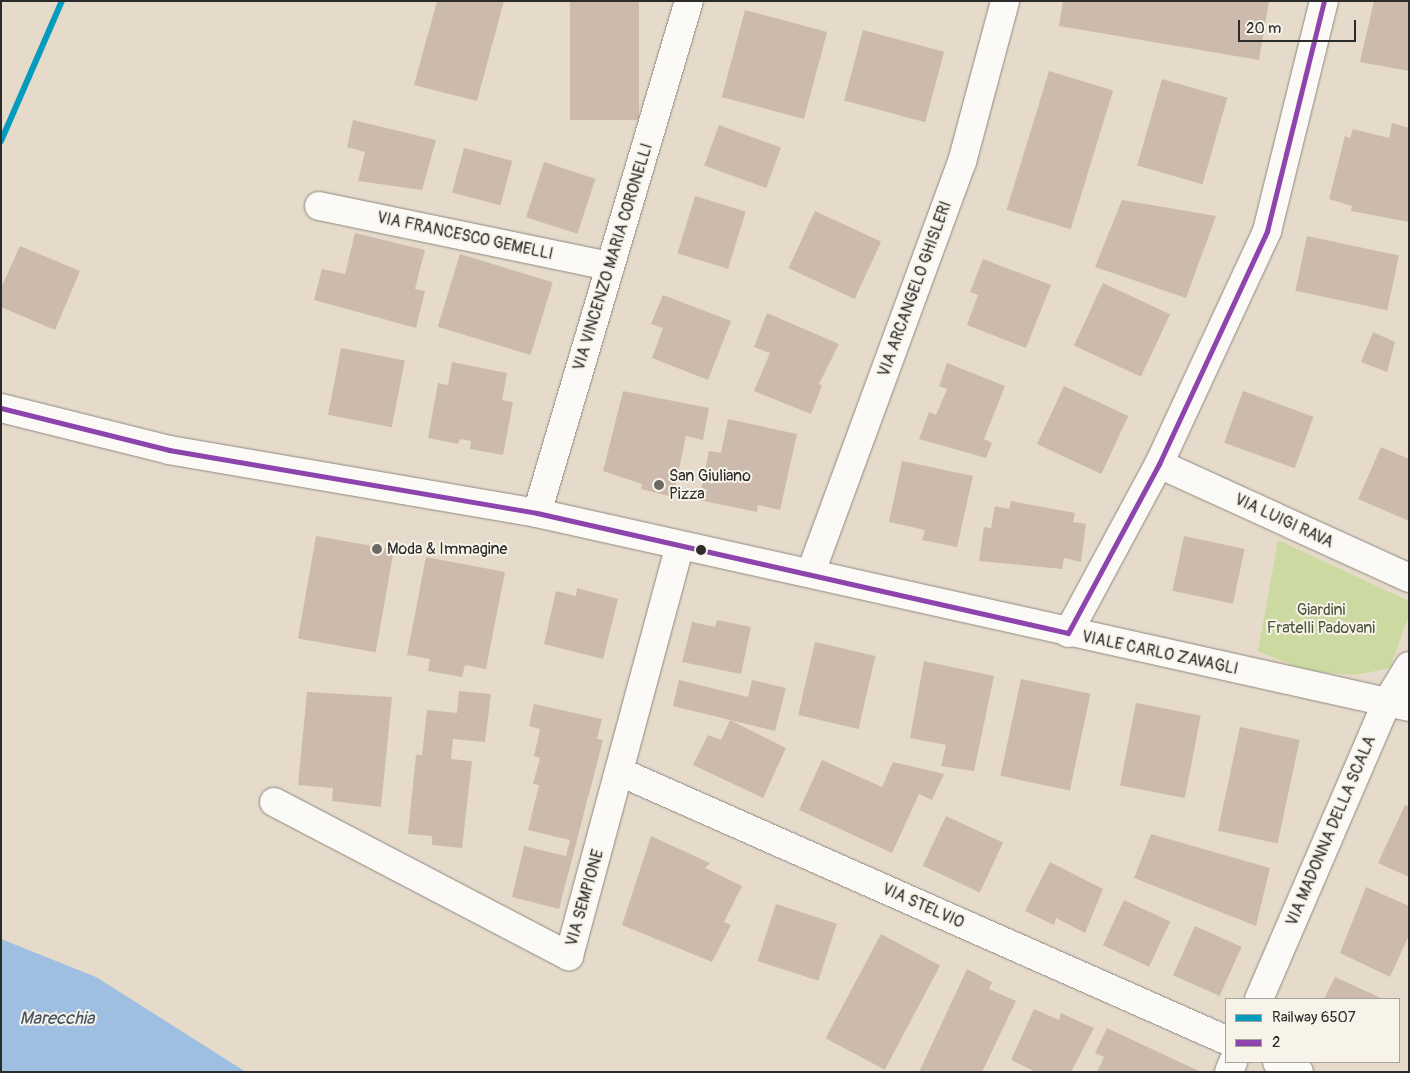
<!DOCTYPE html>
<html>
<head>
<meta charset="utf-8">
<style>
  body { margin:0 }
  #map { position:relative; width:1410px; height:1073px; overflow:hidden; background:#e6dbca; font-family:Pangolin,sans-serif }
  div>[style] { position:absolute }
  [style*='--x'] { left:calc(var(--x)*1px); top:calc(var(--y)*1px); width:calc(var(--w)*1px); rotate:calc(var(--a)*1deg) }
  .green>* { inset:0; background:#ccdaa2 }
  .water>* { inset:0; background:#9ebee2 }
  .building>* { inset:0; background:#ccbbac; transform-origin:0 0 }
  .roads { filter:drop-shadow(0 0 1px #8e8880) drop-shadow(0 0 1px #8e8880) }
  .minor>* { height:28px; margin:-14px; padding:0 14px; transform-origin:14px; border-radius:14px; background:#fbfaf7 }
  .bus-1>* { height:5px; margin:-2.5px; padding:0 2.5px; transform-origin:2.5px; border-radius:2.5px; background:#8e44ad }
  .rail-1>* { height:6px; margin:-3px; padding:0 3px; transform-origin:3px; border-radius:3px; background:#049cbe }
  .dots>* { width:14px; height:14px; translate:-50% -50%; box-sizing:border-box; border:2px solid #f7f3e8; border-radius:50% }
  span { translate:-50% -50%; white-space:nowrap; text-align:center; line-height:1.15; -webkit-text-stroke:4px #f7f3e8; paint-order:stroke }
  .street-label { font-size:16px; color:#2b2b2b }
  .poi-label { font-size:16px; color:#2b2b2b }
  .left { translate:0 -50%; text-align:left }
  .park-label { font-size:16px; color:#4e5640 }
  .water-label { font-size:18px; color:#445465; font-style:italic }
  .frame { position:absolute; inset:0; border:2px solid #2b2b2b; pointer-events:none }
  .legend { position:absolute; left:1225px; top:998px; width:175px; height:65px; box-sizing:border-box; background:#f7f3e8; border:1px solid #a5a39c; margin:0; padding:6px 9px; list-style:none; font-size:15px; color:#2b2b2b }
  .legend li { display:flex; align-items:center; gap:10px; height:25px }
  .legend b { width:25px; border:1px solid #a5a39c }
  .scale { position:absolute; left:1238px; top:20px; width:118px; height:22px; box-sizing:border-box; border:2px solid #2b2b2b; border-top:0; padding-left:6px; font-size:15px; line-height:18px; white-space:nowrap; color:#2b2b2b; -webkit-text-stroke:4px #f7f3e8; paint-order:stroke }
</style>
</head>
<body>
<div id="map">
  <div class="green">
    <div style="clip-path:polygon(1278px 540px,1409px 601px,1409px 615px,1390px 668px,1356px 675px,1307px 671px,1258px 651px)"></div>
  </div>
  <div class="water">
    <div style="clip-path:polygon(1px 939px,96px 977px,246px 1072px,1px 1072px)"></div>
  </div>
  <div class="building">
    <div style="clip-path:polygon(437px 1px,504px 1px,477px 101px,414px 85px)"></div>
    <div style="left:570px;top:1px;width:69px;height:119px"></div>
    <div style="clip-path:polygon(1063px 1px,1269px 1px,1259px 60px,1059px 26px)"></div>
    <div style="clip-path:polygon(1374px 1px,1409px 1px,1409px 71px,1360px 62px)"></div>
    <div style="left:745px;top:10px;width:85px;height:90px;rotate:15deg"></div>
    <div style="left:863px;top:30px;width:84px;height:73px;rotate:15deg"></div>
    <div style="left:1049px;top:71px;width:67px;height:145px;rotate:17deg"></div>
    <div style="left:1162px;top:79px;width:68px;height:90px;rotate:16deg"></div>
    <div style="clip-path:polygon(353px 120px,436px 140px,422px 190px,358px 181px,365px 152px,347px 147px)"></div>
    <div style="clip-path:polygon(1392px 123px,1409px 128px,1409px 222px,1351px 211px,1352px 206px,1329px 199px,1345px 136px,1350px 138px,1353px 129px,1389px 138px)"></div>
    <div style="left:719px;top:125px;width:66px;height:43px;rotate:20deg"></div>
    <div style="left:464px;top:148px;width:50px;height:46px;rotate:15deg"></div>
    <div style="left:544px;top:162px;width:54px;height:58px;rotate:18deg"></div>
    <div style="left:695px;top:196px;width:53px;height:60px;rotate:17deg"></div>
    <div style="clip-path:polygon(1122px 200px,1216px 216px,1186px 298px,1095px 267px)"></div>
    <div style="left:815px;top:211px;width:73px;height:63px;rotate:25deg"></div>
    <div style="clip-path:polygon(355px 233px,425px 250px,415px 289px,425px 291px,416px 328px,314px 300px,322px 269px,345px 274px)"></div>
    <div style="left:1307px;top:236px;width:94px;height:56px;rotate:12deg"></div>
    <div style="clip-path:polygon(20px 246px,80px 271px,55px 330px,1px 307px,1px 288px)"></div>
    <div style="left:460px;top:254px;width:97px;height:76px;rotate:17deg"></div>
    <div style="clip-path:polygon(983px 259px,1051px 285px,1026px 348px,967px 325px,978px 295px,970px 292px)"></div>
    <div style="left:1103px;top:283px;width:74px;height:69px;rotate:25deg"></div>
    <div style="clip-path:polygon(663px 295px,731px 321px,708px 380px,652px 358px,663px 328px,651px 324px)"></div>
    <div style="clip-path:polygon(767px 313px,839px 344px,819px 384px,822px 386px,811px 414px,754px 391px,770px 353px,754px 347px)"></div>
    <div style="clip-path:polygon(1373px 332px,1395px 342px,1387px 372px,1361px 362px)"></div>
    <div style="left:341px;top:348px;width:65px;height:68px;rotate:11deg"></div>
    <div style="clip-path:polygon(452px 362px,507px 373px,502px 400px,513px 402px,503px 455px,470px 449px,471px 441px,460px 439px,458px 444px,428px 438px,438px 383px,448px 385px)"></div>
    <div style="clip-path:polygon(947px 363px,1005px 386px,984px 439px,992px 443px,986px 458px,919px 439px,929px 412px,936px 415px,947px 389px,939px 386px)"></div>
    <div style="left:1064px;top:386px;width:71px;height:64px;rotate:25deg"></div>
    <div style="clip-path:polygon(623px 391px,709px 408px,703px 440px,686px 436px,673px 497px,641px 489px,642px 484px,603px 471px)"></div>
    <div style="left:1243px;top:391px;width:75px;height:55px;rotate:20deg"></div>
    <div style="clip-path:polygon(728px 419px,797px 434px,780px 510px,758px 505px,757px 512px,699px 500px,709px 451px,721px 453px)"></div>
    <div style="clip-path:polygon(1381px 447px,1409px 459px,1409px 521px,1358px 499px)"></div>
    <div style="clip-path:polygon(902px 461px,973px 476px,957px 547px,922px 540px,925px 530px,889px 522px)"></div>
    <div style="clip-path:polygon(1011px 501px,1075px 513px,1073px 522px,1086px 524px,1081px 562px,1064px 558px,1062px 569px,979px 561px,984px 527px,991px 528px,995px 506px,1009px 509px)"></div>
    <div style="left:316px;top:536px;width:79px;height:104px;rotate:10deg"></div>
    <div style="left:1184px;top:536px;width:62px;height:56px;rotate:12deg"></div>
    <div style="clip-path:polygon(426px 557px,505px 572px,486px 669px,465px 665px,462px 677px,428px 671px,430px 659px,407px 655px)"></div>
    <div style="clip-path:polygon(577px 588px,618px 599px,603px 659px,544px 644px,556px 591px,576px 596px)"></div>
    <div style="clip-path:polygon(717px 620px,751px 627px,741px 674px,682px 662px,692px 622px,715px 627px)"></div>
    <div style="left:815px;top:642px;width:62px;height:75px;rotate:13deg"></div>
    <div style="clip-path:polygon(924px 661px,994px 676px,974px 771px,941px 766px,946px 745px,910px 738px)"></div>
    <div style="left:1021px;top:679px;width:71px;height:99px;rotate:12deg"></div>
    <div style="clip-path:polygon(679px 680px,748px 697px,752px 680px,786px 688px,775px 731px,673px 706px)"></div>
    <div style="clip-path:polygon(459px 691px,491px 694px,485px 742px,453px 739px,451px 759px,472px 761px,462px 848px,432px 845px,432px 836px,408px 834px,416px 755px,422px 755px,427px 710px,457px 713px)"></div>
    <div style="clip-path:polygon(307px 692px,392px 697px,381px 807px,332px 801px,333px 788px,298px 785px)"></div>
    <div style="left:1136px;top:703px;width:66px;height:84px;rotate:11deg"></div>
    <div style="clip-path:polygon(534px 704px,602px 719px,597px 739px,603px 740px,559px 909px,512px 897px,524px 846px,566px 856px,570px 840px,528px 830px,539px 785px,533px 784px,540px 758px,534px 756px,540px 729px,529px 726px)"></div>
    <div style="clip-path:polygon(730px 720px,786px 748px,763px 798px,693px 765px,708px 735px,721px 740px)"></div>
    <div style="left:1240px;top:727px;width:61px;height:106px;rotate:12deg"></div>
    <div style="clip-path:polygon(822px 760px,882px 787px,893px 762px,944px 774px,932px 800px,919px 794px,892px 853px,799px 810px)"></div>
    <div style="clip-path:polygon(1405px 805px,1409px 806px,1409px 877px,1378px 863px)"></div>
    <div style="left:946px;top:816px;width:63px;height:55px;rotate:25deg"></div>
    <div style="clip-path:polygon(1151px 834px,1270px 868px,1256px 926px,1134px 878px)"></div>
    <div style="clip-path:polygon(651px 836px,710px 863px,705px 868px,742px 886px,724px 922px,731px 925px,712px 962px,622px 925px)"></div>
    <div style="clip-path:polygon(1050px 862px,1103px 889px,1085px 933px,1056px 918px,1054px 925px,1025px 911px)"></div>
    <div style="clip-path:polygon(1366px 887px,1409px 906px,1409px 935px,1390px 977px,1340px 953px)"></div>
    <div style="left:1124px;top:900px;width:51px;height:50px;rotate:25deg"></div>
    <div style="left:776px;top:904px;width:64px;height:60px;rotate:18deg"></div>
    <div style="left:1195px;top:926px;width:51px;height:54px;rotate:24deg"></div>
    <div style="left:881px;top:934px;width:67px;height:118px;rotate:28deg"></div>
    <div style="clip-path:polygon(967px 969px,992px 982px,989px 989px,1016px 1001px,982px 1072px,919px 1072px)"></div>
    <div style="clip-path:polygon(1335px 977px,1383px 999px,1324px 999px)"></div>
    <div style="clip-path:polygon(1034px 1009px,1059px 1020px,1061px 1013px,1094px 1028px,1071px 1072px,1036px 1072px,1011px 1060px)"></div>
    <div style="clip-path:polygon(1107px 1028px,1201px 1072px,1097px 1072px,1104px 1057px,1095px 1053px)"></div>
  </div>
  <div class="roads">
    <div class="minor">
      <div style="--x:319;--y:206;--w:297;--a:11.7"></div>
      <div style="--x:1;--y:408;--w:173;--a:14"></div>
      <div style="--x:169;--y:450;--w:373;--a:9.7"></div>
      <div style="--x:537;--y:513;--w:893;--a:12.54"></div>
      <div style="--x:1159;--y:464;--w:275;--a:24.5"></div>
      <div style="--x:537;--y:513;--w:534;--a:-73.47"></div>
      <div style="--x:811;--y:572;--w:437;--a:-69.8"></div>
      <div style="--x:962;--y:162;--w:167;--a:-75"></div>
      <div style="--x:1068;--y:633;--w:192;--a:-61.7"></div>
      <div style="--x:1159;--y:464;--w:257;--a:-65.1"></div>
      <div style="--x:1267;--y:231;--w:237;--a:-76.1"></div>
      <div style="--x:620;--y:772;--w:663;--a:23.86"></div>
      <div style="--x:274;--y:802;--w:333;--a:27.6"></div>
      <div style="--x:569;--y:956;--w:424;--a:-74.9"></div>
      <div style="--x:1259;--y:999;--w:323;--a:-66.7"></div>
      <div style="--x:1387;--y:702;--w:42;--a:-58.6"></div>
      <div style="--x:1277;--y:1062;--w:24;--a:24"></div>
      <div style="--x:1229;--y:1072;--w:11;--a:-68"></div>
    </div>
  </div>
  <div class="bus-1">
    <div style="--x:1;--y:408;--w:173;--a:14"></div>
    <div style="--x:169;--y:450;--w:373;--a:9.7"></div>
    <div style="--x:537;--y:513;--w:544;--a:12.73"></div>
    <div style="--x:1068;--y:633;--w:192;--a:-61.7"></div>
    <div style="--x:1159;--y:464;--w:257;--a:-65.1"></div>
    <div style="--x:1267;--y:231;--w:237;--a:-76.1"></div>
  </div>
  <div class="rail-1">
    <div style="--x:1;--y:141;--w:153;--a:-66.5"></div>
  </div>
  <div class="dots">
    <div style="left:659px;top:485px;background:#6c6963"></div>
    <div style="left:377px;top:549px;background:#6c6963"></div>
    <div style="left:701px;top:550px;background:#2b2b2b"></div>
  </div>
  <div class="street-label">
    <span style="left:465px;top:236px;rotate:12deg">VIA FRANCESCO GEMELLI</span>
    <span style="left:613px;top:257px;rotate:-73deg">VIA VINCENZO MARIA CORONELLI</span>
    <span style="left:915px;top:289px;rotate:-70deg">VIA ARCANGELO GHISLERI</span>
    <span style="left:1284px;top:521px;rotate:25deg">VIA LUIGI RAVA</span>
    <span style="left:1160px;top:653px;rotate:12deg">VIALE CARLO ZAVAGLI</span>
    <span style="left:1331px;top:831px;rotate:-67deg">VIA MADONNA DELLA SCALA</span>
    <span style="left:585px;top:898px;rotate:-74deg">VIA SEMPIONE</span>
    <span style="left:923px;top:906px;rotate:24deg">VIA STELVIO</span>
  </div>
  <div class="poi-label">
    <span class="left" style="left:669px;top:485px">San Giuliano<br>Pizza</span>
    <span class="left" style="left:387px;top:549px">Moda &amp; Immagine</span>
  </div>
  <div class="park-label">
    <span style="left:1321px;top:619px">Giardini<br>Fratelli Padovani</span>
  </div>
  <div class="water-label">
    <span style="left:57px;top:1019px">Marecchia</span>
  </div>
  <div class="frame"></div>
  <ul class="legend">
  <li><b style="height:6px;background:#049cbe"></b>Railway 6507</li>
  <li><b style="height:6px;background:#8e44ad"></b>2</li>
  </ul>
  <div class="scale">20 m</div>
</div>
</body>
</html>
